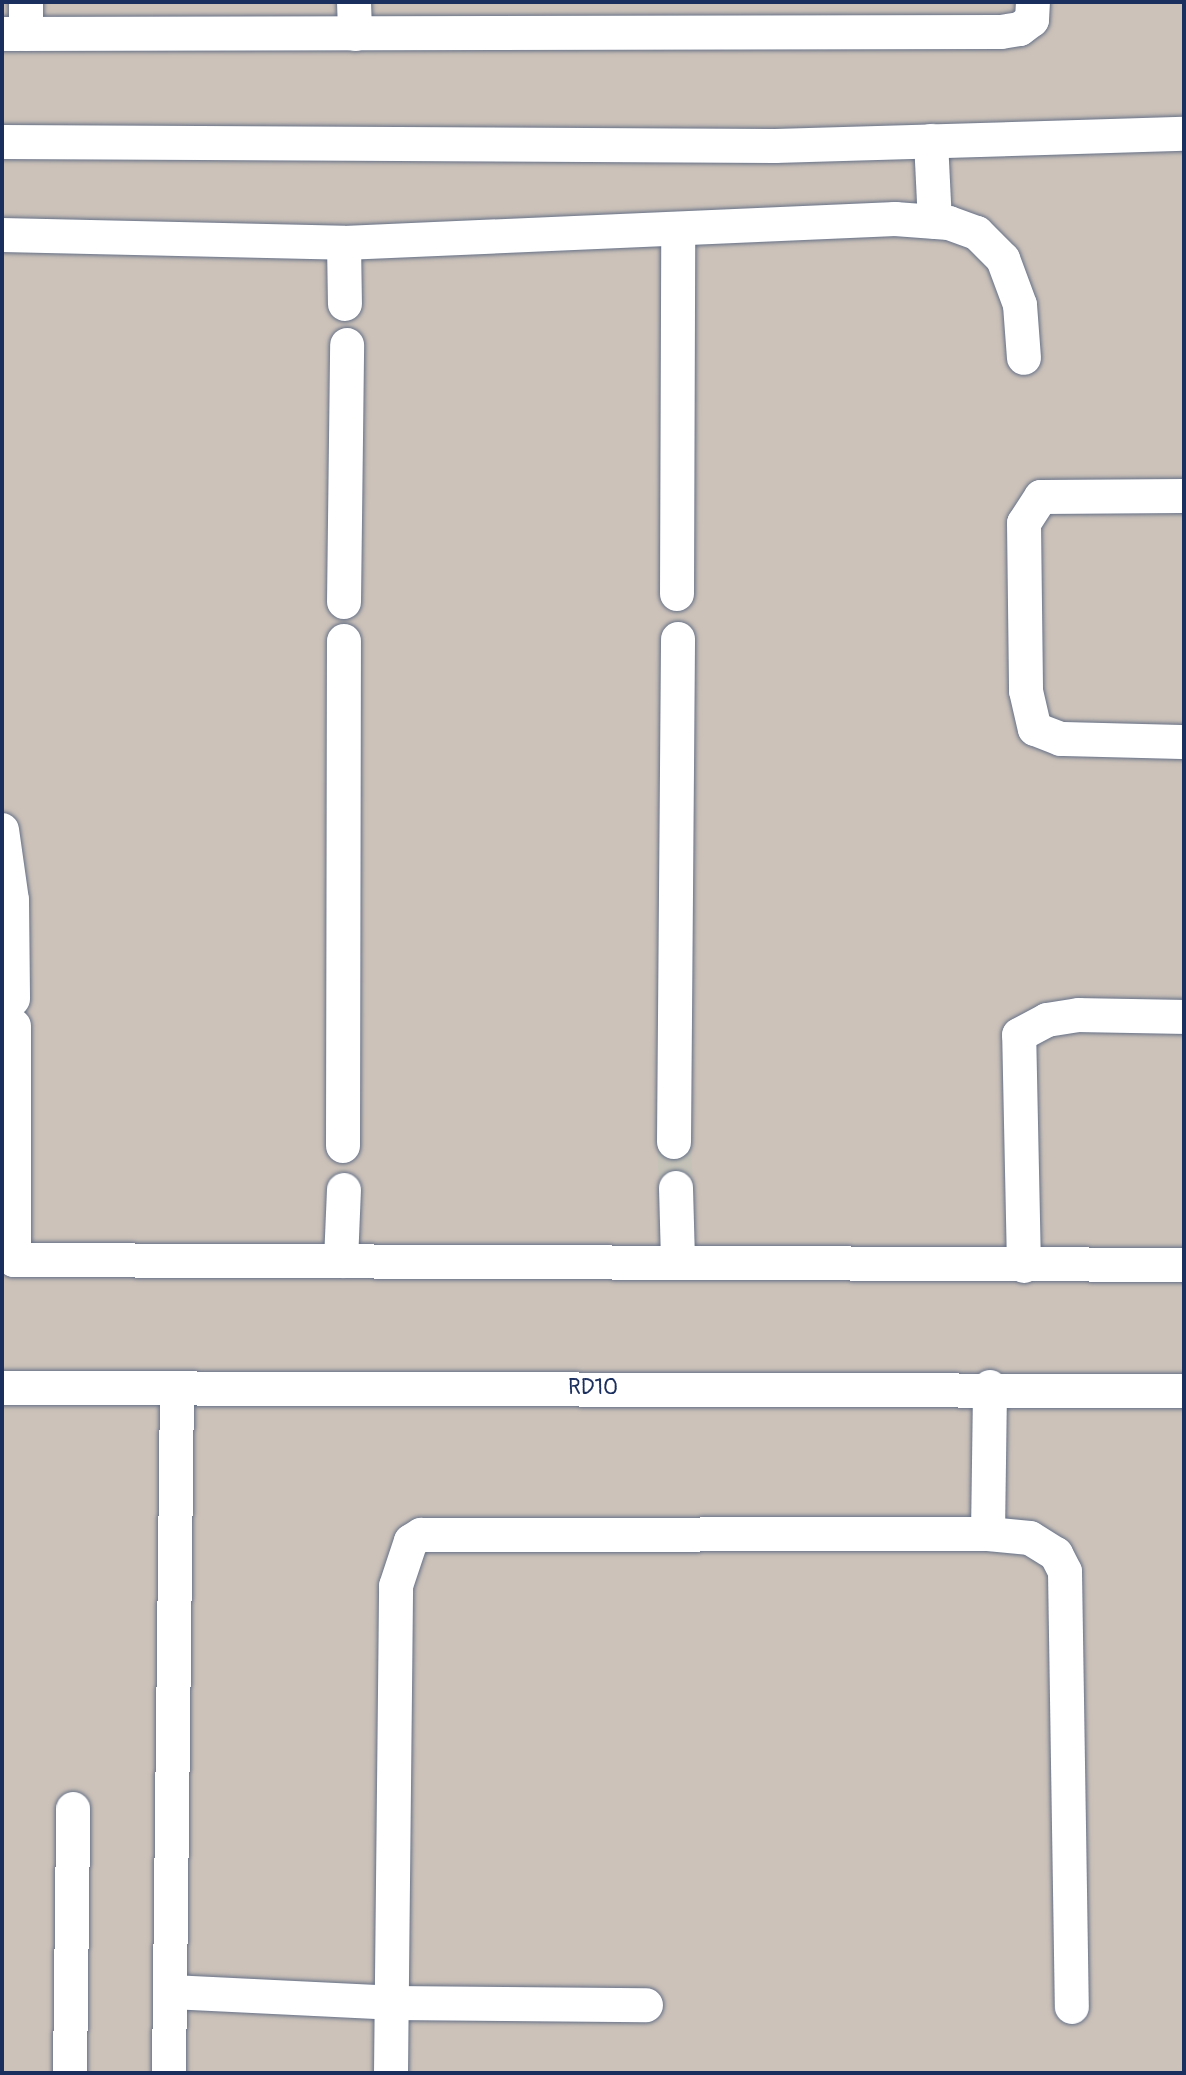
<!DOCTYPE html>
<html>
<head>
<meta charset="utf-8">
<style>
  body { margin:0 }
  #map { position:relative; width:1186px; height:2075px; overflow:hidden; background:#efe8cf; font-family:Pangolin,sans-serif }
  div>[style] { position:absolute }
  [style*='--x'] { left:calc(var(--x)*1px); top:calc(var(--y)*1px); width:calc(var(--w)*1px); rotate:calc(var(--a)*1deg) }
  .industrial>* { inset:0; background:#ccc2b9; transform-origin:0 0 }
  .minor-tunnel>* { height:34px; margin-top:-17px; transform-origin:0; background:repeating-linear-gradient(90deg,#c5c3b8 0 34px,transparent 0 51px) }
  .roads { filter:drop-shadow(0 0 2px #657086) drop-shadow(0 0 2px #657086) }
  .minor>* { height:34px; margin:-17px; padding:0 17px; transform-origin:17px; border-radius:17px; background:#fff }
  span { translate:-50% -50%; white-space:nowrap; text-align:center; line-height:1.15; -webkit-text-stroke:7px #fff; paint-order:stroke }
  .street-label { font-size:22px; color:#1b2f5e }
  .frame { position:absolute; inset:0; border:4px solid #1b2f5e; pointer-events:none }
</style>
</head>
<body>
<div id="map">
  <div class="industrial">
    <div style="left:2px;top:2px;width:1182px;height:2071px"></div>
  </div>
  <div class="minor-tunnel">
    <div style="--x:674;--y:1142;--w:46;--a:87.5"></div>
  </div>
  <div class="roads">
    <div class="minor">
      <div style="--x:26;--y:2;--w:32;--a:90"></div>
      <div style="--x:354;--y:2;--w:32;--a:88"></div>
      <div style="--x:2;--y:34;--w:999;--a:-0.11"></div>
      <div style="--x:1001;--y:32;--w:19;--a:-9"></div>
      <div style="--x:1020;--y:29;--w:15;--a:-37"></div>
      <div style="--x:1032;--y:20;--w:18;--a:-87"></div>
      <div style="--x:931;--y:141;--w:81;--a:87.2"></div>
      <div style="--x:2;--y:142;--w:773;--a:0.3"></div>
      <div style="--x:775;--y:146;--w:409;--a:-1.7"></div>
      <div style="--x:2;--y:235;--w:342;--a:1.3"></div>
      <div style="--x:344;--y:243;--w:552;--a:-2.49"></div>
      <div style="--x:895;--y:219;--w:54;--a:4.2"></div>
      <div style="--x:949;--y:223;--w:30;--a:20"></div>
      <div style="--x:977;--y:233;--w:37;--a:45"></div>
      <div style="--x:1003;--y:259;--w:49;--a:69.7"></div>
      <div style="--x:1020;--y:305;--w:53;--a:85.7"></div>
      <div style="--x:344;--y:243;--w:61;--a:89.1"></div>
      <div style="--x:1184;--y:496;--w:143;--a:179.6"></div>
      <div style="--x:1041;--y:497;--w:31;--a:123"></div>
      <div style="--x:1024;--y:523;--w:168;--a:89.3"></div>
      <div style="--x:1026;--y:691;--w:39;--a:77"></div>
      <div style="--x:1035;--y:729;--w:28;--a:21"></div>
      <div style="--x:1061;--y:739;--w:123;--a:1.4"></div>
      <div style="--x:677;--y:594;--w:362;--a:-89.8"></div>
      <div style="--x:344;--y:602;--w:257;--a:-89.3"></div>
      <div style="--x:2;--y:830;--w:71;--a:81.9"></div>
      <div style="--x:12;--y:900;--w:99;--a:89.4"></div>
      <div style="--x:14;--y:1026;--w:234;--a:90"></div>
      <div style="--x:14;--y:1260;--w:1170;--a:0.24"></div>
      <div style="--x:674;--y:1142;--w:503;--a:-89.54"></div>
      <div style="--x:343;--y:1146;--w:505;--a:-89.89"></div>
      <div style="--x:676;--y:1188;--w:72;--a:88.4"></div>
      <div style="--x:341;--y:1261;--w:71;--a:-87.6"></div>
      <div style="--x:1024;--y:1266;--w:231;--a:-91.2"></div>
      <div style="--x:1019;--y:1035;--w:32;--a:-28"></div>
      <div style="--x:1047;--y:1020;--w:32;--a:-9"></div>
      <div style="--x:1079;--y:1015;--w:105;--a:1.1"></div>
      <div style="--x:2;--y:1388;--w:1182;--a:0.15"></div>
      <div style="--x:988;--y:1534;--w:42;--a:5.4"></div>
      <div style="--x:1030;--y:1538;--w:31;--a:32"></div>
      <div style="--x:1056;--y:1554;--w:20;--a:63"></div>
      <div style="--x:1065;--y:1572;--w:435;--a:89.1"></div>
      <div style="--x:171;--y:1992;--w:221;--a:2.8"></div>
      <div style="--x:392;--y:2003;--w:254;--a:0.5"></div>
      <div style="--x:70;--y:2073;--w:264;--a:-89.3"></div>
      <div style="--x:169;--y:2073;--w:685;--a:-89.33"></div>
      <div style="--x:391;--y:2073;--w:487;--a:-89.4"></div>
      <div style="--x:396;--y:1586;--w:47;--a:-71.6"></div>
      <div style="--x:411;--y:1541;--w:12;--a:-31"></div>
      <div style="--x:421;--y:1535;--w:567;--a:-0.1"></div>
      <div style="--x:988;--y:1534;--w:147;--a:-89.2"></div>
    </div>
  </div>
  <div class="street-label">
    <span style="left:593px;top:1388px">RD10</span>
  </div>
  <div class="frame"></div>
</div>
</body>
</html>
